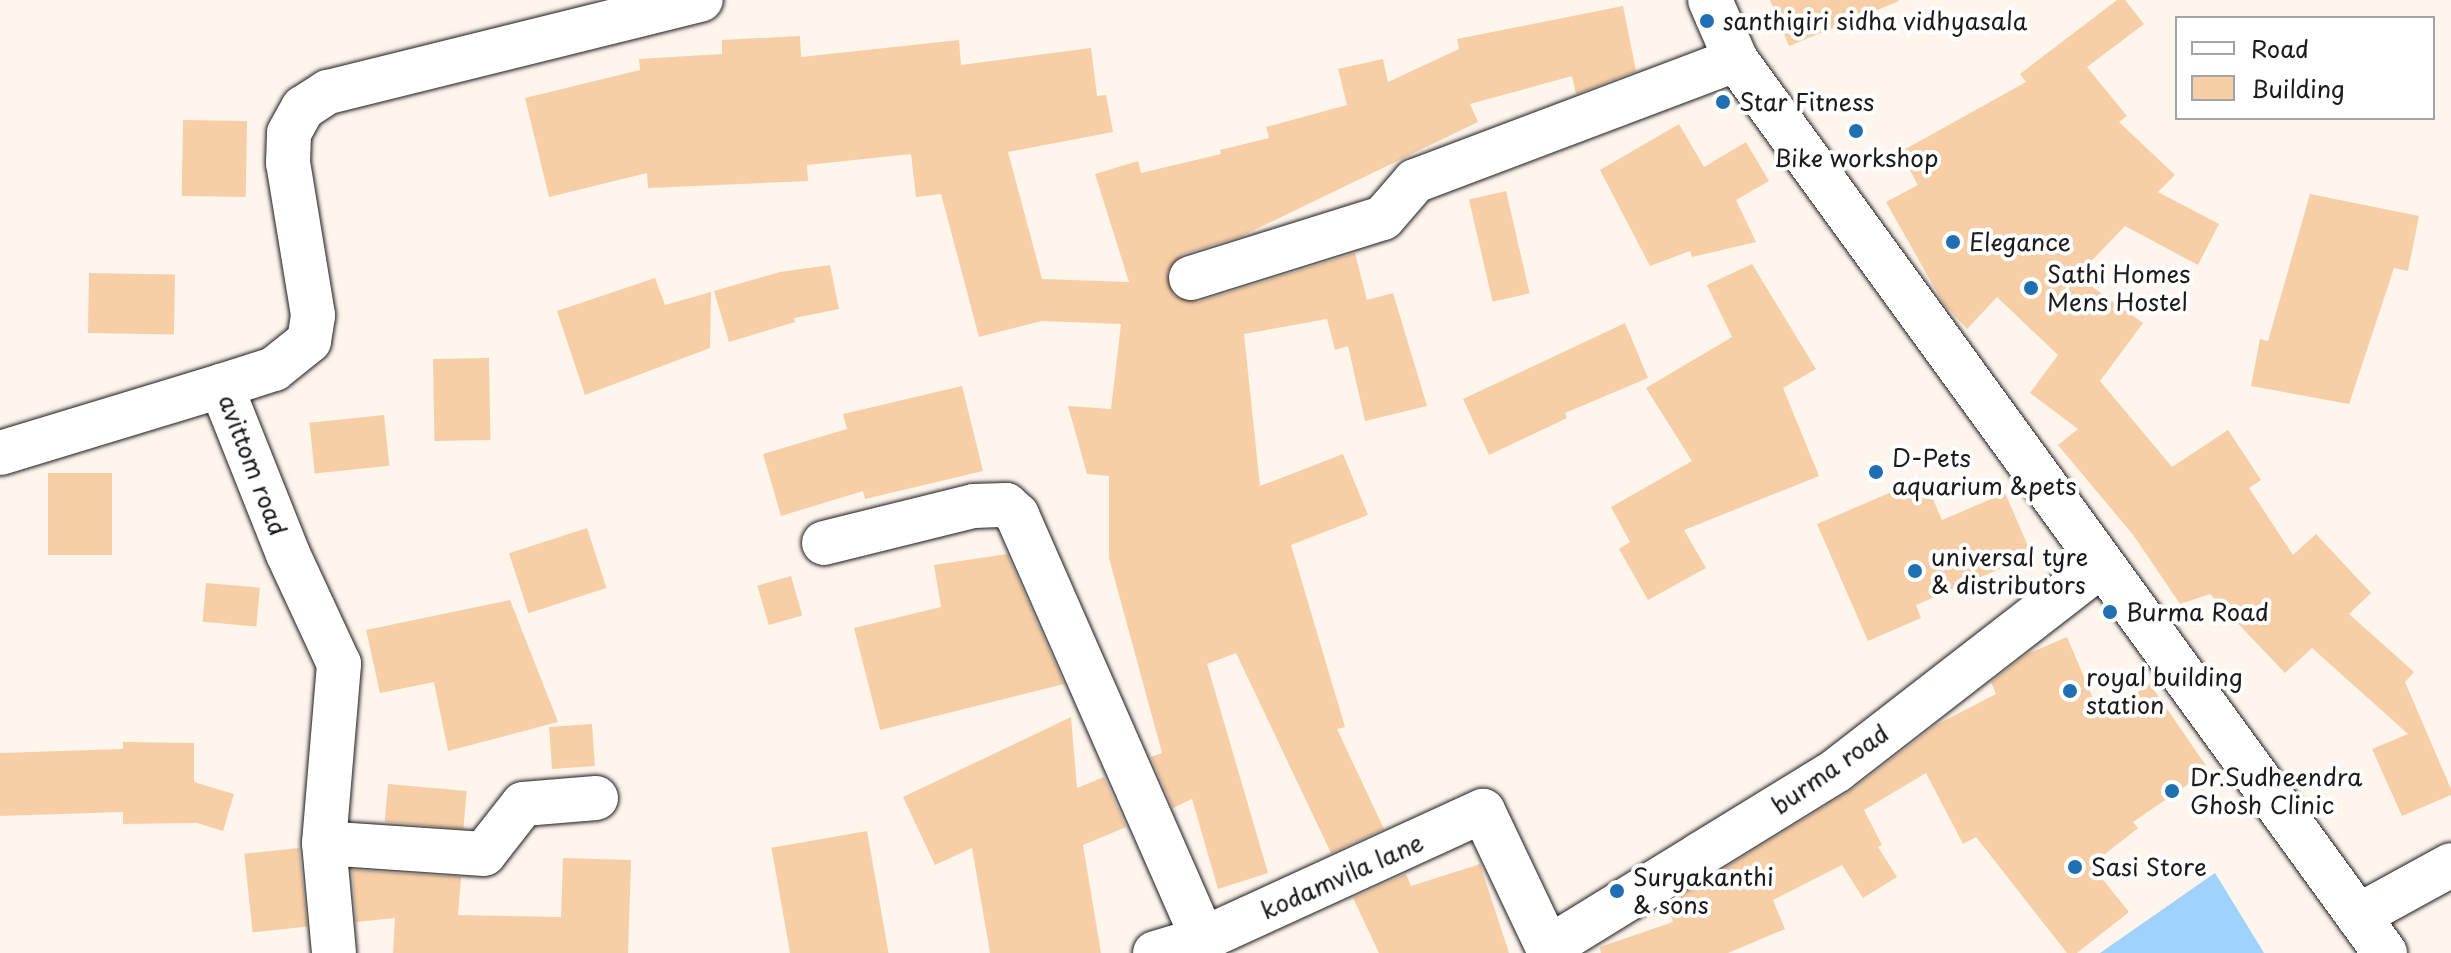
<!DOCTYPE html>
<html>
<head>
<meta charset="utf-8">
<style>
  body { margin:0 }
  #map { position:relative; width:2451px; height:953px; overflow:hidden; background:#fef5ed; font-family:"Playpen Sans",sans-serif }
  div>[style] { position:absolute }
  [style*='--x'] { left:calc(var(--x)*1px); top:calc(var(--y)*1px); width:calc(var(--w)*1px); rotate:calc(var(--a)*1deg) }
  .water>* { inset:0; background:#9fd2fd }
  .building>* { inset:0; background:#f8cea7; transform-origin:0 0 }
  .roads { filter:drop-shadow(0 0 2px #1c1c1c) drop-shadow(0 0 2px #1c1c1c) }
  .street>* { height:44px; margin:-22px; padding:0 22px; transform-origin:22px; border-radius:22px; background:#fff }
  .secondary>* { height:44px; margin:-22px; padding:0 22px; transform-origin:22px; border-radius:22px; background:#fff }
  .dots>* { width:22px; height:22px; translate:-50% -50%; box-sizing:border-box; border:4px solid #fff; border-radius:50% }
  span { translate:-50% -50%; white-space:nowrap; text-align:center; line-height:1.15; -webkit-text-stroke:8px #fff; paint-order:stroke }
  .poi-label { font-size:24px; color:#1c1c1c }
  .left { translate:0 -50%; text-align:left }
  .street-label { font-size:24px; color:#1c1c1c }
  .legend { position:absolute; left:2175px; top:16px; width:260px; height:104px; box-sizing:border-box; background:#fff; border:2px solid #a4a4a4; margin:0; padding:10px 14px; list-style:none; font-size:24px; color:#1c1c1c }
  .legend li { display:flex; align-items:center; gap:16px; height:40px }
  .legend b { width:40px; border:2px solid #a4a4a4 }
</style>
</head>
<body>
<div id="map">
  <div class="water">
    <div style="clip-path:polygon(2215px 873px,2264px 953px,2100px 953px)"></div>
  </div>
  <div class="building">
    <div style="clip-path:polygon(1770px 0,1898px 0,1899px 1px,1789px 46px)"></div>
    <div style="clip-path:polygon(2117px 0,2125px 0,2144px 24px,2087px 67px,2127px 116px,2119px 122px,2175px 175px,2158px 192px,2219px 224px,2198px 265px,2125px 226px,2077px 276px,2143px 323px,2100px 381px,2172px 467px,2228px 430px,2261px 480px,2249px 488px,2293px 555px,2316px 534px,2371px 593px,2349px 614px,2414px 672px,2405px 682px,2451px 789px,2451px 795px,2402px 816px,2372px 749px,2408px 734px,2312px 648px,2285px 673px,2210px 594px,2180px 604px,2134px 536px,2058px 445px,2078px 429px,2030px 393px,2058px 355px,1997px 297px,1967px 329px,1943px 303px,1886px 202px,1918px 185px,1900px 152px,2026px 82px,2020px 74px)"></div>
    <div style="clip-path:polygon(1623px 6px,1636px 71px,1576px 94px,1572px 76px,1470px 104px,1478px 122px,1242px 236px,1183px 254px,1167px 272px,1174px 296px,1198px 302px,1355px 253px,1367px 300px,1393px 293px,1427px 406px,1365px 421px,1348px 346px,1335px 350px,1327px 319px,1244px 334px,1260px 486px,1343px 454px,1368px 515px,1291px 545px,1345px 727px,1337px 729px,1384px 829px,1331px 853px,1236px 653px,1207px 664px,1268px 873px,1218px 889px,1192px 799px,1173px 808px,1151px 757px,1162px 753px,1109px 558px,1109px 476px,1087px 474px,1068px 406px,1111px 409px,1121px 324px,1042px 321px,979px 337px,941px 194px,916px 197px,911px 154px,807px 165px,808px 181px,648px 188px,647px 173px,549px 197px,525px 98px,640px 70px,639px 59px,722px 54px,722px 40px,800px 36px,801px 57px,959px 40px,961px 65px,1091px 48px,1097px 96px,1106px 95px,1113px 132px,1008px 152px,1042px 279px,1129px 282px,1095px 174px,1138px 161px,1141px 173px,1221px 154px,1220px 150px,1269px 138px,1266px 127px,1347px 105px,1338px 69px,1383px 59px,1388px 82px,1459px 49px,1457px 39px)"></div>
    <div style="left:183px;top:120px;width:64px;height:76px;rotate:1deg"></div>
    <div style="clip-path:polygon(1679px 124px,1704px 167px,1746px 142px,1769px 181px,1736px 200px,1756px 242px,1692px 257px,1690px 251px,1650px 266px,1600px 170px)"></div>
    <div style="left:1506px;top:191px;width:105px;height:38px;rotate:77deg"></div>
    <div style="clip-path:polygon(2310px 194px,2419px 216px,2408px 271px,2394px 268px,2349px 404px,2251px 386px,2260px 339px,2268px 341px)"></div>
    <div style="clip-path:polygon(1752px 264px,1816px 369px,1783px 388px,1819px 476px,1684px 530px,1706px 568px,1648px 600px,1619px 549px,1630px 542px,1611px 507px,1692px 461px,1646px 388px,1732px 337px,1707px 285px)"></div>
    <div style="clip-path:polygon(830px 265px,839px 309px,794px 318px,795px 322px,729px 342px,714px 291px,780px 272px)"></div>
    <div style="left:89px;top:273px;width:86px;height:60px;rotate:1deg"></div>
    <div style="clip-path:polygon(655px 278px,665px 305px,711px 292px,710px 348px,585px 395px,557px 311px)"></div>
    <div style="clip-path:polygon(1625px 323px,1648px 378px,1565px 413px,1567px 418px,1489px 455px,1463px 399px)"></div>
    <div style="left:489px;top:358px;width:82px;height:56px;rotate:89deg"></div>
    <div style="clip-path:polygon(962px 386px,983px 471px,865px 499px,863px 491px,781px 516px,763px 454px,847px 429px,843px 414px)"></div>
    <div style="left:384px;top:415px;width:51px;height:75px;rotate:84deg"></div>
    <div style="left:48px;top:473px;width:64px;height:82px"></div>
    <div style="clip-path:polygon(1924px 478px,1942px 520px,2005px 493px,2032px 555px,1916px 605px,1921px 618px,1868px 641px,1817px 524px)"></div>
    <div style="left:587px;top:528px;width:63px;height:82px;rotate:72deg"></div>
    <div style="clip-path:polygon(1007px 554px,1064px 684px,880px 730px,854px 628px,941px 607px,934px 565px)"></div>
    <div style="left:791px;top:576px;width:41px;height:35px;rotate:74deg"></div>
    <div style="left:206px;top:583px;width:54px;height:39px;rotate:5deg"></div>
    <div style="clip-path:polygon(510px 600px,558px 722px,448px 751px,434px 682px,380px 693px,366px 630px)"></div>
    <div style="clip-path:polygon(2067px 637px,2101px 717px,2150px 684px,2209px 770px,2133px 822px,2138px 828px,2091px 865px,2129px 912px,2077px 953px,2067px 953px,1976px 837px,1963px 844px,1926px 773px,1864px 810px,1882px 845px,1878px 847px,1897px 877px,1863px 898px,1842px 865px,1773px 900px,1785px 929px,1728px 953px,1601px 953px,1600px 947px,1673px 922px,1666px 904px,1850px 791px,1936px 725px,1996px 694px,1991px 682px,2027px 654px)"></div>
    <div style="clip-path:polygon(1071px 717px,1077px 788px,1104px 777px,1126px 827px,1083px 845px,1101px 953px,990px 953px,972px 848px,935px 865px,903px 797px)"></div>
    <div style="left:592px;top:724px;width:42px;height:43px;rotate:86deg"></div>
    <div style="clip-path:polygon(123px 742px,194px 743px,194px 782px,234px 794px,223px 831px,197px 823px,123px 824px,123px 812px,0 816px,0 753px,123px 749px)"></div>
    <div style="left:388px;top:784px;width:79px;height:38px;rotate:5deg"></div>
    <div style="left:867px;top:831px;width:124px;height:97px;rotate:80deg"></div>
    <div style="left:299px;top:848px;width:79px;height:55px;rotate:84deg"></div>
    <div style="clip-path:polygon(563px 858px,631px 860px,628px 953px,393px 953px,395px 918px,356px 922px,352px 870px,461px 877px,458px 915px,561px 917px)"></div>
    <div style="clip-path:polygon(1480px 864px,1509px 953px,1379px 953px,1353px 898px,1406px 874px,1411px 886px)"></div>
  </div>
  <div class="roads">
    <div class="street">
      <div style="--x:1191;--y:278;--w:201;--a:-17.4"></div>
      <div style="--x:1383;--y:218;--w:49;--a:-49.1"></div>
      <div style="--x:1415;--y:181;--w:343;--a:-20.7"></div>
      <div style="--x:0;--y:453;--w:231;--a:-16.9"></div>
      <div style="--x:824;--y:543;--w:154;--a:-13.9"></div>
      <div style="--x:974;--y:506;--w:32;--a:-2"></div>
      <div style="--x:1006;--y:505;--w:15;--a:42"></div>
      <div style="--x:1017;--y:515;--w:463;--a:66.3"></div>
      <div style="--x:596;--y:798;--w:73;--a:175.3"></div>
      <div style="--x:523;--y:804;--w:63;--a:128"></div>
      <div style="--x:484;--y:854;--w:160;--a:-176.1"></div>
      <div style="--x:324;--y:843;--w:180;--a:-85.2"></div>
      <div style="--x:339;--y:664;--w:121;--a:-114.9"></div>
      <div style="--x:288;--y:554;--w:181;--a:-111.7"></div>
      <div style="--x:221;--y:386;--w:56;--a:-17.8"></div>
      <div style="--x:274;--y:369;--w:45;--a:-38.7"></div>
      <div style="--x:309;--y:341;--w:26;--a:-81"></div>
      <div style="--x:313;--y:315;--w:154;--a:-99.3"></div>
      <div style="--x:288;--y:163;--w:30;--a:-88"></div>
      <div style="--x:289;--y:133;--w:29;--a:-61"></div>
      <div style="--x:303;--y:108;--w:30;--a:-33"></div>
      <div style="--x:328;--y:92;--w:384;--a:-13.9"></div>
      <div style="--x:324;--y:843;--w:110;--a:84.8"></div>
      <div style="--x:2358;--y:916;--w:106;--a:-28.7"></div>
      <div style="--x:1155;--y:953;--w:50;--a:-16.3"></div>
      <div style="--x:1203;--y:939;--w:308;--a:-24.6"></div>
      <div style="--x:1483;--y:811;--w:152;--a:64.6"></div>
      <div style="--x:1551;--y:953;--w:6;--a:-121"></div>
      <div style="--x:1548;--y:948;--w:339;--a:-31.6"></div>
      <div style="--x:1837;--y:770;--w:334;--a:-37.8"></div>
    </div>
    <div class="secondary">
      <div style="--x:1710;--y:0;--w:65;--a:66.6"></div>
      <div style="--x:1736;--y:60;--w:1104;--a:53.99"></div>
    </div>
  </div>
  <div class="dots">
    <div style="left:1707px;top:21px;background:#1f6fb2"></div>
    <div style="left:1723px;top:102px;background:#1f6fb2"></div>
    <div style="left:1856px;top:131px;background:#1f6fb2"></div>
    <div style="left:1953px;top:242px;background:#1f6fb2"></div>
    <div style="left:2031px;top:288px;background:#1f6fb2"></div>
    <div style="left:1876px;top:472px;background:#1f6fb2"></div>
    <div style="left:1915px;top:571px;background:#1f6fb2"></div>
    <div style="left:2110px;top:612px;background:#1f6fb2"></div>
    <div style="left:2070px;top:691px;background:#1f6fb2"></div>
    <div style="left:2172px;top:791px;background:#1f6fb2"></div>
    <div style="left:2075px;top:867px;background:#1f6fb2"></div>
    <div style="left:1617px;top:891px;background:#1f6fb2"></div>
  </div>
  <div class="poi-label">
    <span class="left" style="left:1723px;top:21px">santhigiri sidha vidhyasala</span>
    <span class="left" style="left:1739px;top:102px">Star Fitness</span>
    <span style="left:1856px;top:158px">Bike workshop</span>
    <span class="left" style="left:1969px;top:242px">Elegance</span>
    <span class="left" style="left:2047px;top:288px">Sathi Homes<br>Mens Hostel</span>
    <span class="left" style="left:1892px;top:472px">D-Pets<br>aquarium &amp;pets</span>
    <span class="left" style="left:1931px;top:571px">universal tyre<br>&amp; distributors</span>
    <span class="left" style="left:2126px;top:612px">Burma Road</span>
    <span class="left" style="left:2086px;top:691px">royal building<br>station</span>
    <span class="left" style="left:2190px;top:791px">Dr.Sudheendra<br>Ghosh Clinic</span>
    <span class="left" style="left:2091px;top:867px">Sasi Store</span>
    <span class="left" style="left:1633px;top:891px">Suryakanthi<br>&amp; sons</span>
  </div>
  <div class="street-label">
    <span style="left:253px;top:465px;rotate:69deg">avittom road</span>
    <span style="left:1830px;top:769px;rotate:-35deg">burma road</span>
    <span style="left:1342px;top:876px;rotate:-24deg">kodamvila lane</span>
  </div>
  <ul class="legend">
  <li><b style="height:10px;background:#fff"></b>Road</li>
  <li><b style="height:22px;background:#f8cea7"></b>Building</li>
  </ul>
</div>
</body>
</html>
